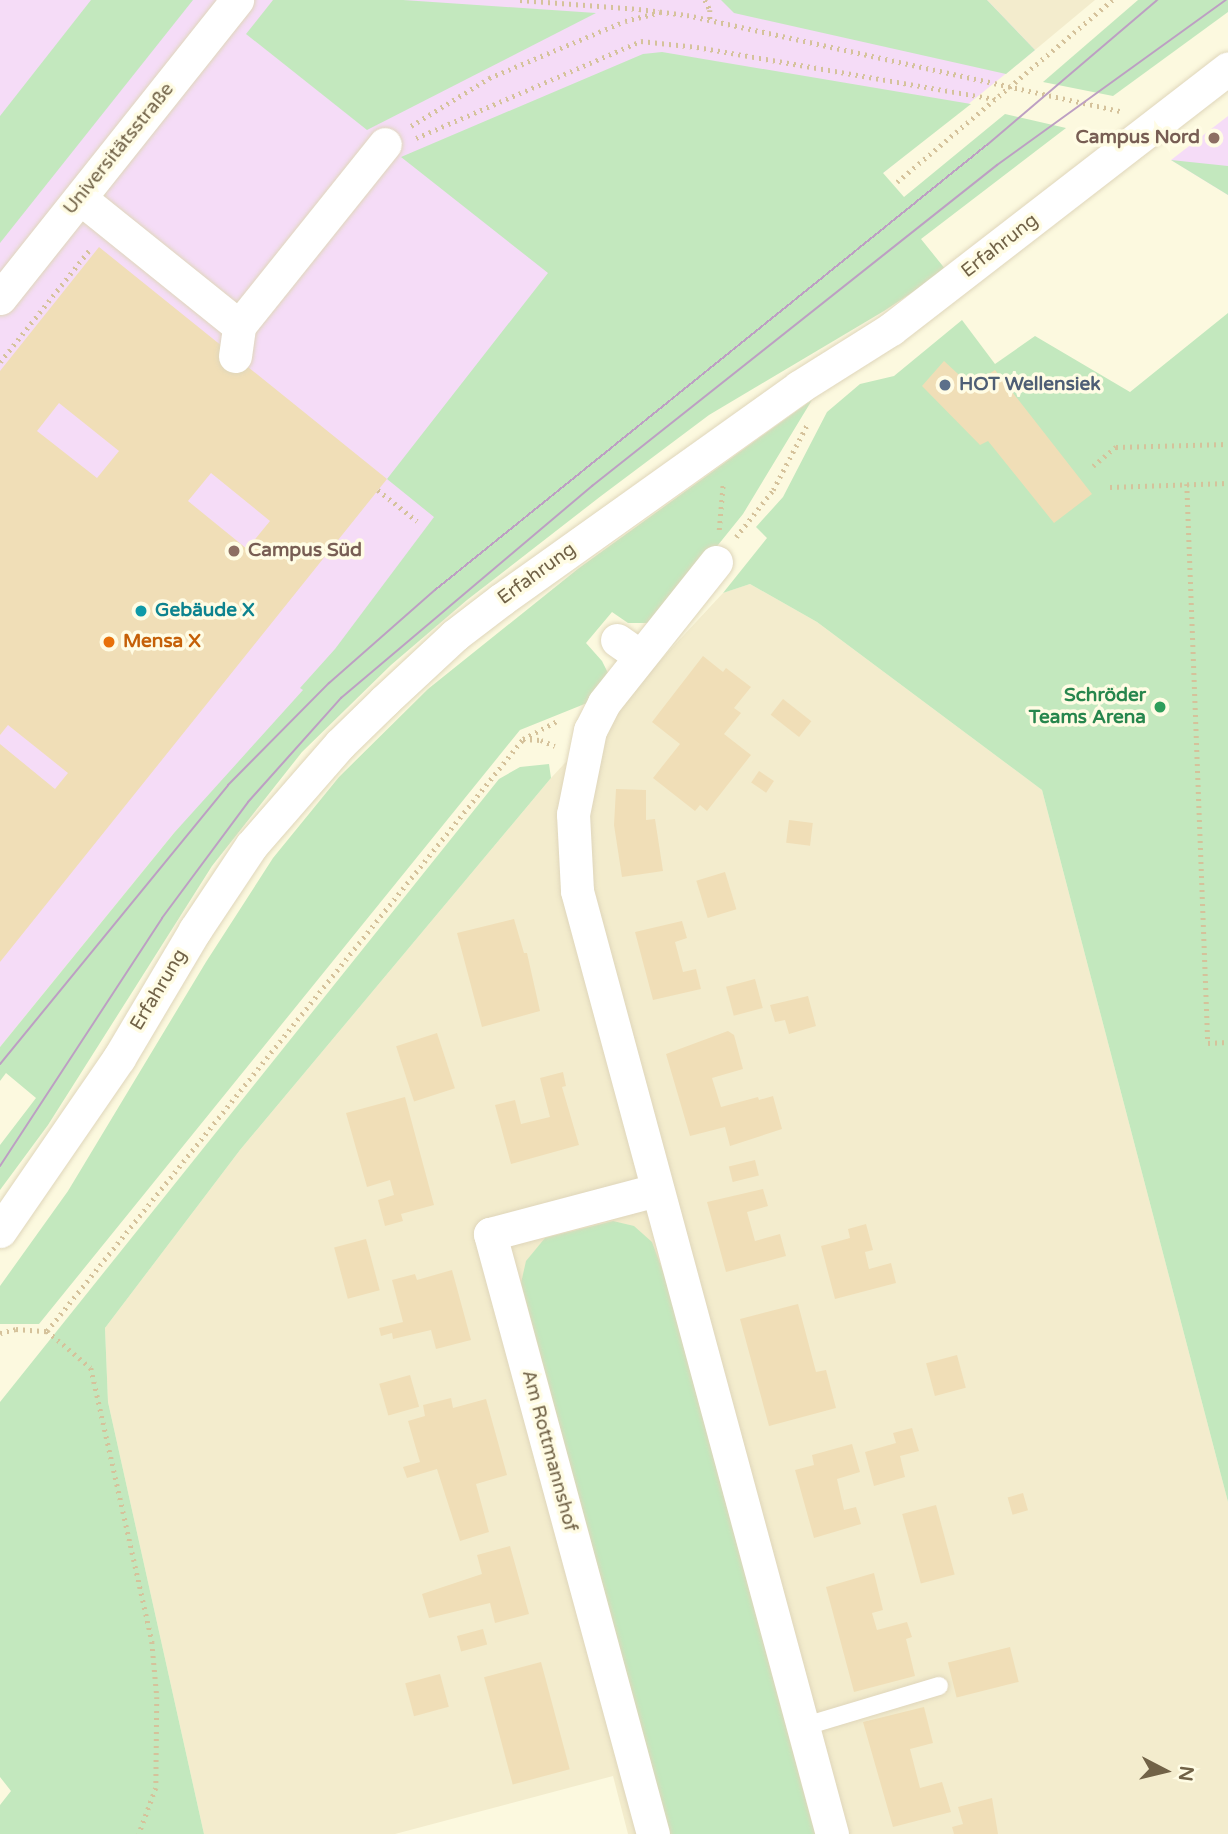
<!DOCTYPE html>
<html>
<head>
<meta charset="utf-8">
<style>
  body { margin:0 }
  #map { position:relative; width:1228px; height:1834px; overflow:hidden; background:#fcf9df; font-family:"Varela Round",sans-serif }
  div>[style] { position:absolute }
  [style*='--x'] { left:calc(var(--x)*1px); top:calc(var(--y)*1px); width:calc(var(--w)*1px); rotate:calc(var(--a)*1deg) }
  .residential>* { inset:0; background:#f3eccd }
  .education>* { inset:0; background:#f5dcf7 }
  .green>* { inset:0; background:#c3e8be }
  .building>* { inset:0; background:#f0deb7; transform-origin:0 0 }
  .path>* { height:4.5px; margin-top:-2.25px; transform-origin:0; background:repeating-linear-gradient(90deg,#d5c29b 0 2px,transparent 0 7px) }
  .roads { filter:drop-shadow(0 0 2px #dfd6bb) drop-shadow(0 0 2px #dfd6bb) }
  .lane>* { height:18px; margin:-9px; padding:0 9px; transform-origin:9px; border-radius:9px; background:#fff }
  .street>* { height:33px; margin:-16.5px; padding:0 16.5px; transform-origin:16.5px; border-radius:16.5px; background:#fff }
  .tram>* { height:2px; margin:-1px; padding:0 1px; transform-origin:1px; border-radius:1px; background:#bd9fc3 }
  .dots>* { width:19px; height:19px; translate:-50% -50%; box-sizing:border-box; border:4px solid #fffce4; border-radius:50% }
  span { translate:-50% -50%; white-space:nowrap; text-align:center; line-height:1.15; -webkit-text-stroke:7px #fffce4; paint-order:stroke }
  .education-label { font-size:19px; color:#785e54; font-weight:700 }
  .right { translate:-100% -50%; text-align:right }
  .left { translate:0 -50%; text-align:left }
  .street-label { font-size:19px; color:#716247 }
  .service-label { font-size:19px; color:#4e5e75; font-weight:700 }
  .culture-label { font-size:19px; color:#0d838f; font-weight:700 }
  .food-label { font-size:19px; color:#c56008; font-weight:700 }
  .leisure-label { font-size:19px; color:#27864d; font-weight:700 }
  .north { position:absolute; left:1130px; top:1736px; width:70px; height:70px; -webkit-text-stroke:5px #fffce4; paint-order:stroke; rotate:97deg; font-size:19px; font-weight:700; line-height:28px; text-align:center; color:#716247 }
  .north::after { content:''; display:block; margin:auto; width:24px; height:32px; background:#716247; clip-path:polygon(50% 0,100% 100%,50% 72%,0 100%) }
</style>
</head>
<body>
<div id="map">
  <div class="residential">
    <div style="clip-path:polygon(987px 0,1095px 0,1035px 50px)"></div>
    <div style="clip-path:polygon(750px 584px,817px 622px,1042px 790px,1228px 1502px,1228px 1834px,628px 1834px,613px 1776px,395px 1834px,204px 1834px,108px 1402px,105px 1328px,240px 1150px,551px 778px,723px 593px)"></div>
  </div>
  <div class="education">
    <div style="clip-path:polygon(0 0,987px 0,1035px 50px,883px 173px,174px 833px,0 1047px)"></div>
    <div style="clip-path:polygon(1228px 116px,1228px 195px,1171px 160px)"></div>
  </div>
  <div class="green">
    <div style="clip-path:polygon(91px 0,193px 0,0 243px,0 116px)"></div>
    <div style="clip-path:polygon(273px 0,403px 0,596px 13px,367px 130px,246px 34px)"></div>
    <div style="clip-path:polygon(721px 0,987px 0,1035px 50px,1006px 74px,734px 13px)"></div>
    <div style="clip-path:polygon(1138px 0,1228px 0,1228px 12px,1113px 96px,1043px 82px)"></div>
    <div style="clip-path:polygon(662px 52px,971px 104px,883px 173px,904px 197px,1005px 114px,1066px 128px,921px 239px,946px 270px,884px 311px,709px 415px,601px 496px,467px 600px,391px 665px,302px 752px,212px 866px,48px 1125px,0 1190px,0 1145px,36px 1098px,6px 1073px,0 1081px,0 1047px,174px 833px,303px 690px,300px 688px,335px 649px,434px 517px,387px 479px,548px 273px,401px 157px,643px 54px)"></div>
    <div style="clip-path:polygon(1171px 160px,1228px 166px,1228px 195px)"></div>
    <div style="clip-path:polygon(1228px 313px,1228px 1502px,1042px 790px,817px 622px,750px 584px,723px 593px,767px 538px,756px 527px,783px 497px,827px 412px,860px 384px,894px 376px,962px 320px,995px 364px,1035px 336px,1130px 392px)"></div>
    <div style="clip-path:polygon(812px 400px,743px 514px,664px 612px,648px 623px,628px 623px,612px 612px,586px 643px,602px 661px,608px 673px,587px 703px,520px 730px,39px 1324px,0 1324px,0 1286px,68px 1191px,206px 962px,273px 858px,339px 777px,428px 689px,579px 568px)"></div>
    <div style="clip-path:polygon(549px 764px,551px 778px,240px 1150px,105px 1328px,108px 1402px,204px 1834px,0 1834px,0 1805px,11px 1791px,0 1777px,0 1402px,499px 779px,520px 767px)"></div>
    <div style="clip-path:polygon(613px 1221px,634px 1226px,652px 1242px,665px 1277px,815px 1834px,670px 1834px,521px 1283px,526px 1261px,545px 1238px)"></div>
  </div>
  <div class="building">
    <div style="clip-path:polygon(evenodd,99px 247px,387px 479px,0 962px,0 744px,55px 789px,68px 773px,8px 725px,0 735px,0 371px,99px 247px,59px 403px,119px 451px,97px 478px,37px 431px,59px 403px,99px 247px,211px 473px,270px 521px,247px 549px,188px 501px,211px 473px)"></div>
    <div style="clip-path:polygon(944px 361px,971px 386px,995px 370px,1092px 494px,1054px 523px,988px 441px,980px 445px,922px 386px)"></div>
    <div style="clip-path:polygon(703px 656px,723px 672px,726px 668px,751px 687px,734px 708px,741px 713px,724px 734px,751px 755px,707px 811px,700px 805px,695px 811px,653px 778px,680px 744px,652px 722px)"></div>
    <div style="left:783px;top:699px;width:36px;height:20px;rotate:38deg"></div>
    <div style="left:759px;top:771px;width:18px;height:14px;rotate:34deg"></div>
    <div style="clip-path:polygon(616px 789px,646px 790px,646px 820px,655px 819px,663px 871px,622px 877px,614px 825px)"></div>
    <div style="left:789px;top:820px;width:24px;height:23px;rotate:7deg"></div>
    <div style="left:725px;top:872px;width:39px;height:30px;rotate:73deg"></div>
    <div style="clip-path:polygon(514px 919px,524px 953px,527px 953px,540px 1011px,482px 1027px,457px 933px)"></div>
    <div style="clip-path:polygon(682px 921px,687px 938px,675px 942px,683px 972px,696px 969px,701px 989px,653px 1000px,635px 932px)"></div>
    <div style="left:755px;top:979px;width:30px;height:30px;rotate:75deg"></div>
    <div style="clip-path:polygon(808px 996px,816px 1026px,789px 1034px,785px 1020px,775px 1022px,770px 1005px)"></div>
    <div style="clip-path:polygon(728px 1031px,734px 1035px,743px 1069px,712px 1078px,721px 1107px,758px 1097px,759px 1100px,773px 1096px,782px 1129px,730px 1146px,725px 1127px,690px 1136px,666px 1054px)"></div>
    <div style="left:437px;top:1033px;width:58px;height:43px;rotate:72deg"></div>
    <div style="clip-path:polygon(563px 1072px,566px 1086px,562px 1087px,579px 1145px,511px 1164px,495px 1105px,515px 1100px,521px 1124px,550px 1117px,540px 1078px)"></div>
    <div style="clip-path:polygon(405px 1097px,434px 1205px,401px 1214px,403px 1221px,385px 1226px,378px 1200px,394px 1195px,390px 1180px,367px 1187px,346px 1113px)"></div>
    <div style="left:755px;top:1160px;width:16px;height:27px;rotate:76deg"></div>
    <div style="clip-path:polygon(763px 1189px,768px 1206px,747px 1212px,755px 1241px,780px 1234px,786px 1256px,726px 1272px,707px 1202px)"></div>
    <div style="clip-path:polygon(866px 1224px,873px 1250px,865px 1252px,869px 1269px,891px 1263px,896px 1283px,835px 1299px,821px 1246px,850px 1238px,848px 1229px)"></div>
    <div style="left:366px;top:1239px;width:53px;height:33px;rotate:75deg"></div>
    <div style="clip-path:polygon(452px 1270px,471px 1340px,436px 1349px,431px 1330px,393px 1339px,392px 1333px,381px 1336px,379px 1328px,403px 1322px,392px 1280px,415px 1274px,417px 1280px)"></div>
    <div style="clip-path:polygon(798px 1304px,816px 1372px,826px 1370px,836px 1408px,769px 1426px,740px 1319px)"></div>
    <div style="left:957px;top:1355px;width:34px;height:32px;rotate:75deg"></div>
    <div style="left:410px;top:1375px;width:33px;height:32px;rotate:74deg"></div>
    <div style="clip-path:polygon(451px 1398px,453px 1408px,486px 1399px,507px 1475px,476px 1484px,489px 1532px,460px 1541px,437px 1469px,407px 1478px,403px 1467px,420px 1462px,408px 1421px,425px 1416px,423px 1405px)"></div>
    <div style="clip-path:polygon(912px 1428px,919px 1451px,900px 1456px,905px 1477px,874px 1486px,865px 1452px,896px 1443px,893px 1433px)"></div>
    <div style="clip-path:polygon(852px 1444px,860px 1472px,837px 1479px,844px 1510px,856px 1507px,861px 1524px,814px 1538px,795px 1470px,814px 1465px,812px 1455px)"></div>
    <div style="left:1023px;top:1493px;width:18px;height:16px;rotate:74deg"></div>
    <div style="left:936px;top:1505px;width:72px;height:35px;rotate:75deg"></div>
    <div style="clip-path:polygon(510px 1546px,529px 1614px,495px 1623px,490px 1603px,429px 1618px,422px 1594px,482px 1574px,477px 1555px)"></div>
    <div style="clip-path:polygon(874px 1573px,883px 1610px,872px 1613px,877px 1630px,907px 1622px,912px 1637px,906px 1639px,915px 1676px,854px 1692px,826px 1587px)"></div>
    <div style="left:483px;top:1629px;width:16px;height:27px;rotate:75deg"></div>
    <div style="left:1010px;top:1647px;width:36px;height:64px;rotate:76deg"></div>
    <div style="left:541px;top:1662px;width:111px;height:59px;rotate:75deg"></div>
    <div style="left:440px;top:1674px;width:34px;height:36px;rotate:75deg"></div>
    <div style="clip-path:polygon(924px 1707px,933px 1743px,910px 1749px,920px 1788px,942px 1782px,951px 1812px,893px 1827px,863px 1722px)"></div>
    <div style="clip-path:polygon(992px 1798px,998px 1834px,954px 1834px,952px 1827px,963px 1824px,958px 1807px)"></div>
  </div>
  <div class="path">
    <div style="--x:520;--y:0;--w:119;--a:4.3"></div>
    <div style="--x:639;--y:9;--w:48;--a:7.1"></div>
    <div style="--x:687;--y:15;--w:444;--a:12.5"></div>
    <div style="--x:705;--y:0;--w:11;--a:63"></div>
    <div style="--x:710;--y:10;--w:10;--a:90"></div>
    <div style="--x:411;--y:126;--w:92;--a:-31.6"></div>
    <div style="--x:489;--y:78;--w:147;--a:-22.7"></div>
    <div style="--x:625;--y:21;--w:36;--a:-14"></div>
    <div style="--x:416;--y:138;--w:245;--a:-23.3"></div>
    <div style="--x:641;--y:41;--w:56;--a:6.1"></div>
    <div style="--x:697;--y:47;--w:303;--a:9.9"></div>
    <div style="--x:897;--y:182;--w:282;--a:-40.2"></div>
    <div style="--x:0;--y:362;--w:146;--a:-51.4"></div>
    <div style="--x:1093;--y:466;--w:30;--a:-40"></div>
    <div style="--x:1116;--y:447;--w:112;--a:-1.5"></div>
    <div style="--x:1187;--y:484;--w:559;--a:87.85"></div>
    <div style="--x:1208;--y:1043;--w:20;--a:-3"></div>
    <div style="--x:1110;--y:487;--w:118;--a:-1.9"></div>
    <div style="--x:378;--y:490;--w:50;--a:38.5"></div>
    <div style="--x:719;--y:530;--w:47;--a:-85.1"></div>
    <div style="--x:736;--y:537;--w:60;--a:-51.8"></div>
    <div style="--x:773;--y:490;--w:76;--a:-62.4"></div>
    <div style="--x:523;--y:739;--w:18;--a:3"></div>
    <div style="--x:541;--y:740;--w:15;--a:23"></div>
    <div style="--x:47;--y:1331;--w:760;--a:-51.2"></div>
    <div style="--x:523;--y:739;--w:41;--a:-27.8"></div>
    <div style="--x:0;--y:1333;--w:16;--a:-14"></div>
    <div style="--x:16;--y:1329;--w:31;--a:4"></div>
    <div style="--x:47;--y:1331;--w:57;--a:40.1"></div>
    <div style="--x:91;--y:1368;--w:281;--a:77.4"></div>
    <div style="--x:152;--y:1642;--w:55;--a:84.8"></div>
    <div style="--x:157;--y:1697;--w:91;--a:90.6"></div>
    <div style="--x:156;--y:1788;--w:49;--a:110.3"></div>
  </div>
  <div class="roads">
    <div class="lane">
      <div style="--x:802;--y:1727;--w:143;--a:-16.7"></div>
    </div>
    <div class="street">
      <div style="--x:80;--y:198;--w:204;--a:38.8"></div>
      <div style="--x:0;--y:298;--w:381;--a:-51.5"></div>
      <div style="--x:235;--y:356;--w:30;--a:-82"></div>
      <div style="--x:239;--y:326;--w:233;--a:-51.3"></div>
      <div style="--x:716;--y:562;--w:180;--a:128.5"></div>
      <div style="--x:604;--y:703;--w:30;--a:117"></div>
      <div style="--x:590;--y:730;--w:86;--a:101.4"></div>
      <div style="--x:573;--y:814;--w:77;--a:87"></div>
      <div style="--x:577;--y:891;--w:977;--a:74.87"></div>
      <div style="--x:617;--y:640;--w:28;--a:35"></div>
      <div style="--x:0;--y:1231;--w:210;--a:-55.5"></div>
      <div style="--x:119;--y:1058;--w:149;--a:-59.3"></div>
      <div style="--x:195;--y:930;--w:101;--a:-56.3"></div>
      <div style="--x:251;--y:846;--w:135;--a:-48.9"></div>
      <div style="--x:340;--y:744;--w:62;--a:-44.3"></div>
      <div style="--x:384;--y:701;--w:97;--a:-42.9"></div>
      <div style="--x:455;--y:635;--w:59;--a:-37.5"></div>
      <div style="--x:502;--y:599;--w:365;--a:-35.5"></div>
      <div style="--x:799;--y:387;--w:109;--a:-32.2"></div>
      <div style="--x:891;--y:329;--w:426;--a:-37.7"></div>
      <div style="--x:653;--y:1834;--w:622;--a:-105.2"></div>
      <div style="--x:490;--y:1234;--w:172;--a:-14.8"></div>
    </div>
  </div>
  <div class="tram">
    <div style="--x:0;--y:1064;--w:360;--a:-50.7"></div>
    <div style="--x:228;--y:785;--w:144;--a:-45.3"></div>
    <div style="--x:329;--y:683;--w:141;--a:-41.3"></div>
    <div style="--x:435;--y:590;--w:710;--a:-38.89"></div>
    <div style="--x:988;--y:144;--w:222;--a:-40.4"></div>
    <div style="--x:0;--y:1166;--w:296;--a:-56.8"></div>
    <div style="--x:162;--y:918;--w:144;--a:-53.4"></div>
    <div style="--x:248;--y:802;--w:140;--a:-48.2"></div>
    <div style="--x:341;--y:698;--w:329;--a:-40.2"></div>
    <div style="--x:592;--y:486;--w:517;--a:-38.4"></div>
    <div style="--x:997;--y:165;--w:282;--a:-35.8"></div>
  </div>
  <div class="dots">
    <div style="left:1214px;top:138px;background:#8d6e63"></div>
    <div style="left:945px;top:385px;background:#5c6f8a"></div>
    <div style="left:234px;top:551px;background:#8d6e63"></div>
    <div style="left:141px;top:611px;background:#0f9aa8"></div>
    <div style="left:109px;top:642px;background:#e8710a"></div>
    <div style="left:1160px;top:707px;background:#2e9e5b"></div>
  </div>
  <div class="education-label">
    <span class="right" style="left:1200px;top:138px">Campus Nord</span>
    <span class="left" style="left:248px;top:551px">Campus Süd</span>
  </div>
  <div class="street-label">
    <span style="left:119px;top:149px;rotate:-51deg">Universitätsstraße</span>
    <span style="left:1000px;top:246px;rotate:-38deg">Erfahrung</span>
    <span style="left:537px;top:574px;rotate:-36deg">Erfahrung</span>
    <span style="left:159px;top:990px;rotate:-59deg">Erfahrung</span>
    <span style="left:549px;top:1451px;rotate:75deg">Am Rottmannshof</span>
  </div>
  <div class="service-label">
    <span class="left" style="left:959px;top:385px">HOT Wellensiek</span>
  </div>
  <div class="culture-label">
    <span class="left" style="left:155px;top:611px">Gebäude X</span>
  </div>
  <div class="food-label">
    <span class="left" style="left:123px;top:642px">Mensa X</span>
  </div>
  <div class="leisure-label">
    <span class="right" style="left:1146px;top:707px">Schröder<br>Teams Arena</span>
  </div>
  <div class="north">N</div>
</div>
</body>
</html>
